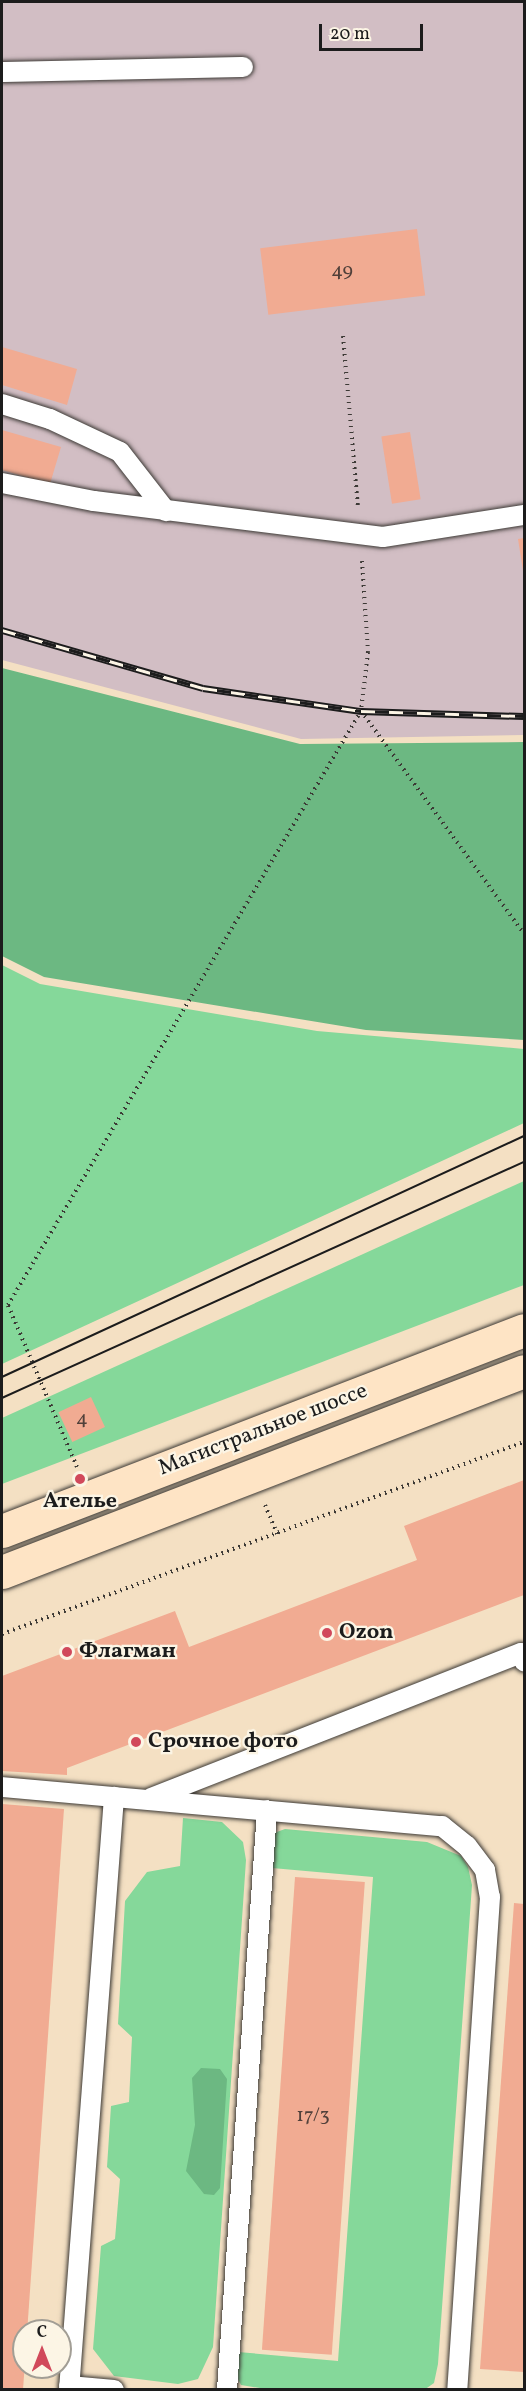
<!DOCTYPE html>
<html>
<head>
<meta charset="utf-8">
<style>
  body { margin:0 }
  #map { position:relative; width:526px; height:2391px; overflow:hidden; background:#f4e0c3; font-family:Vollkorn,serif }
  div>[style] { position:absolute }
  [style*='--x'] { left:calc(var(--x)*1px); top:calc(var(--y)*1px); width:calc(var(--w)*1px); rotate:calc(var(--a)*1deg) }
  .industrial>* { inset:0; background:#d2bec4 }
  .green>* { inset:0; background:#85d89a }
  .forest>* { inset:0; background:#6cb882 }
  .building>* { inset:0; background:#f1ab92; transform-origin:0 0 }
  .path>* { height:4px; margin-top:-2px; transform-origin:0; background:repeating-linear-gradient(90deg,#3c3935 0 1.5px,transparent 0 6px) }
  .roads { filter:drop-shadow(0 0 2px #3c3935) drop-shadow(0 0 2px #3c3935) }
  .lane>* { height:20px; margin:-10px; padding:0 10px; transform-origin:10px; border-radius:10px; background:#fff }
  .secondary>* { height:33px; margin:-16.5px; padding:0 16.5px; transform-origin:16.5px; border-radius:16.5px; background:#fee4c5 }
  .tram>* { height:1.5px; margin:-0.75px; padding:0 0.75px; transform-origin:0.75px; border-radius:0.75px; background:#1c1c1c }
  .rail>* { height:7px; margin-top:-3.5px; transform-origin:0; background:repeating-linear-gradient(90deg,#fcf5e5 0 14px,#1c1c1c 0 28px); box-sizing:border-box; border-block:2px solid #1c1c1c }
  .dots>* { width:16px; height:16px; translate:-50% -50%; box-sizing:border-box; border:3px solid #fcf5e5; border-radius:50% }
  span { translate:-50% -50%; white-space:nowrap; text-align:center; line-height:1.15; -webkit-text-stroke:4.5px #fcf5e5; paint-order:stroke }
  .number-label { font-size:20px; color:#51403a }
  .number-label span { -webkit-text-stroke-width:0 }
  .street-label { font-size:22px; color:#1c1c1c }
  .poi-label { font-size:22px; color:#1c1c1c; font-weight:700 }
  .left { translate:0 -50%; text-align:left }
  .frame { position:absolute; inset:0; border:3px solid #1c1c1c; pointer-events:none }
  .north { position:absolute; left:12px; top:2319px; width:60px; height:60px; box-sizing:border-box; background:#fcf5e5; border:2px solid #a29e95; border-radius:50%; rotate:0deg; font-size:16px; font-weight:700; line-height:24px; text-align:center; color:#1c1c1c }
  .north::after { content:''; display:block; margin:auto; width:21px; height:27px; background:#d1495b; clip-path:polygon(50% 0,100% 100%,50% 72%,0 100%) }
  .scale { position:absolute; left:319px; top:24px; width:104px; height:27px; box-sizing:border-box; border:3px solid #1c1c1c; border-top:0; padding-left:8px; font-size:18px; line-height:21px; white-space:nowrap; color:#1c1c1c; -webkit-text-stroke:4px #fcf5e5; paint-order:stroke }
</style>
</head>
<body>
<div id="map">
  <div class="industrial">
    <div style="clip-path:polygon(2px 2px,524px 2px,524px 735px,301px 739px,2px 660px)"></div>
  </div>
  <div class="green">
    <div style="clip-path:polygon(2px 965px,40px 984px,317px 1031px,524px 1049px,524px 1123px,2px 1364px)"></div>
    <div style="clip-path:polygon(524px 1181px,524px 1285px,2px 1484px,2px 1418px)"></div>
    <div style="clip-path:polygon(183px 1818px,222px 1822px,243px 1842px,246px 1860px,213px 2347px,198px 2379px,178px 2384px,114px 2376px,93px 2349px,101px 2246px,115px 2239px,120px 2179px,107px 2167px,111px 2106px,129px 2102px,132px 2037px,118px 2024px,125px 1901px,147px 1872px,180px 1866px)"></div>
    <div style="clip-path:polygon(285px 1829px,427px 1842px,461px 1856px,468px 1867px,472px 1885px,438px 2364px,434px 2383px,424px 2390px,272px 2390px,241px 2385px,237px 2377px,238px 2352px,338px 2361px,373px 1877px,272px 1868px,274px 1833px)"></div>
  </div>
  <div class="forest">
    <div style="clip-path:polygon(2px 668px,300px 744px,524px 742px,524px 1040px,366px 1030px,44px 977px,2px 956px)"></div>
    <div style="clip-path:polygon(201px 2068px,220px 2069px,227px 2079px,220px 2188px,214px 2195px,204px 2194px,186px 2171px,195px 2125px,192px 2078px)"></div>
  </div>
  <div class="building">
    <div style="left:417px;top:229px;width:67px;height:158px;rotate:83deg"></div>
    <div style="clip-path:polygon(2px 347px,77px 369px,67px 405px,2px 385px)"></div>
    <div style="clip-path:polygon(2px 430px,61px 447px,50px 484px,2px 470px)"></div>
    <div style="left:410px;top:432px;width:68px;height:29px;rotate:81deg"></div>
    <div style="clip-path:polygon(524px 538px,524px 571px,523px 571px,518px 539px)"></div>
    <div style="left:91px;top:1397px;width:33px;height:36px;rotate:65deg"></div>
    <div style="clip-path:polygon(524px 1480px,524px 1595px,67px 1768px,67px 1775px,2px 1771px,2px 1676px,175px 1611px,189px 1647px,417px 1560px,404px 1526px)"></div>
    <div style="clip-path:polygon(2px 1804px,64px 1809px,23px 2390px,2px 2390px)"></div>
    <div style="left:295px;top:1877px;width:70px;height:474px;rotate:4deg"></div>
    <div style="clip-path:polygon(514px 1903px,524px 1904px,524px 2372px,480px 2369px)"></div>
  </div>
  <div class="path">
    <div style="--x:343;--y:336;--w:171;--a:85"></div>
    <div style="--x:362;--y:561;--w:91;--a:86.2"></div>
    <div style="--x:368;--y:652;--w:59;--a:96.8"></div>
    <div style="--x:361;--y:711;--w:276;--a:53.8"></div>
    <div style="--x:77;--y:1467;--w:176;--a:-113.1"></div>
    <div style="--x:8;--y:1305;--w:691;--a:-59.28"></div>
    <div style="--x:265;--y:1505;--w:33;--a:67"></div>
    <div style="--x:2;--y:1634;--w:556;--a:-20.19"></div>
  </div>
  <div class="roads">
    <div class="lane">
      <div style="--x:2;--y:72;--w:241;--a:-1.2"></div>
      <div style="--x:2;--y:404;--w:50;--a:17.4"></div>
      <div style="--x:50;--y:419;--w:77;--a:25.2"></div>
      <div style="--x:120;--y:452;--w:75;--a:52.1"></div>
      <div style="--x:2;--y:483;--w:94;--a:11.1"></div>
      <div style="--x:94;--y:501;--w:291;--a:7.1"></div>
      <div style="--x:383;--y:537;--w:143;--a:-8.9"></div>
      <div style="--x:2;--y:1787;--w:442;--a:5.1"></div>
      <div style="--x:442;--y:1826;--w:32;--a:39"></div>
      <div style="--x:467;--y:1846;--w:30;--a:53"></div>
      <div style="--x:485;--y:1870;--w:27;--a:80"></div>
      <div style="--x:490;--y:1897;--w:494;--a:93.8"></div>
      <div style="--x:151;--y:1798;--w:397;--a:-21.4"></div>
      <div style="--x:521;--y:1653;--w:9;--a:69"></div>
      <div style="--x:69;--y:2386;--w:45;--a:5.1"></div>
      <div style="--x:69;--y:2390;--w:595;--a:-85.66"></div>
      <div style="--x:227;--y:2390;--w:581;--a:-86.05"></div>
    </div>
    <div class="secondary">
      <div style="--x:2;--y:1531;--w:559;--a:-21.06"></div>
      <div style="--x:2;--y:1572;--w:559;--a:-21.06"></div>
    </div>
  </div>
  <div class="tram">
    <div style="--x:2;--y:1377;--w:575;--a:-24.78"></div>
    <div style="--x:2;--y:1398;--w:573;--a:-24.33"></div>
  </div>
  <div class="rail">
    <div style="--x:2;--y:630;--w:209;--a:16.1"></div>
    <div style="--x:203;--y:688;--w:160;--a:8.3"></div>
    <div style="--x:361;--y:711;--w:163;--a:1.8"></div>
  </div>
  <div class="dots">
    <div style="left:80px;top:1479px;background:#d1495b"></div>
    <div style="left:327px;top:1633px;background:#d1495b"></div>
    <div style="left:67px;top:1652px;background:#d1495b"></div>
    <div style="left:136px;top:1742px;background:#d1495b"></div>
  </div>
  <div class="number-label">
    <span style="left:342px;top:271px">49</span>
    <span style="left:82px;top:1419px">4</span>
    <span style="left:313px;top:2116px">17/3</span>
  </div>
  <div class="street-label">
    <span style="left:263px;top:1430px;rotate:-21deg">Магистральное шоссе</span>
  </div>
  <div class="poi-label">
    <span style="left:80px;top:1502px">Ателье</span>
    <span class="left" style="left:339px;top:1633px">Ozon</span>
    <span class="left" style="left:79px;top:1652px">Флагман</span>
    <span class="left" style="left:148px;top:1742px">Срочное фото</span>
  </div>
  <div class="frame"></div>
  <div class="north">С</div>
  <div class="scale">20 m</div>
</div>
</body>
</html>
